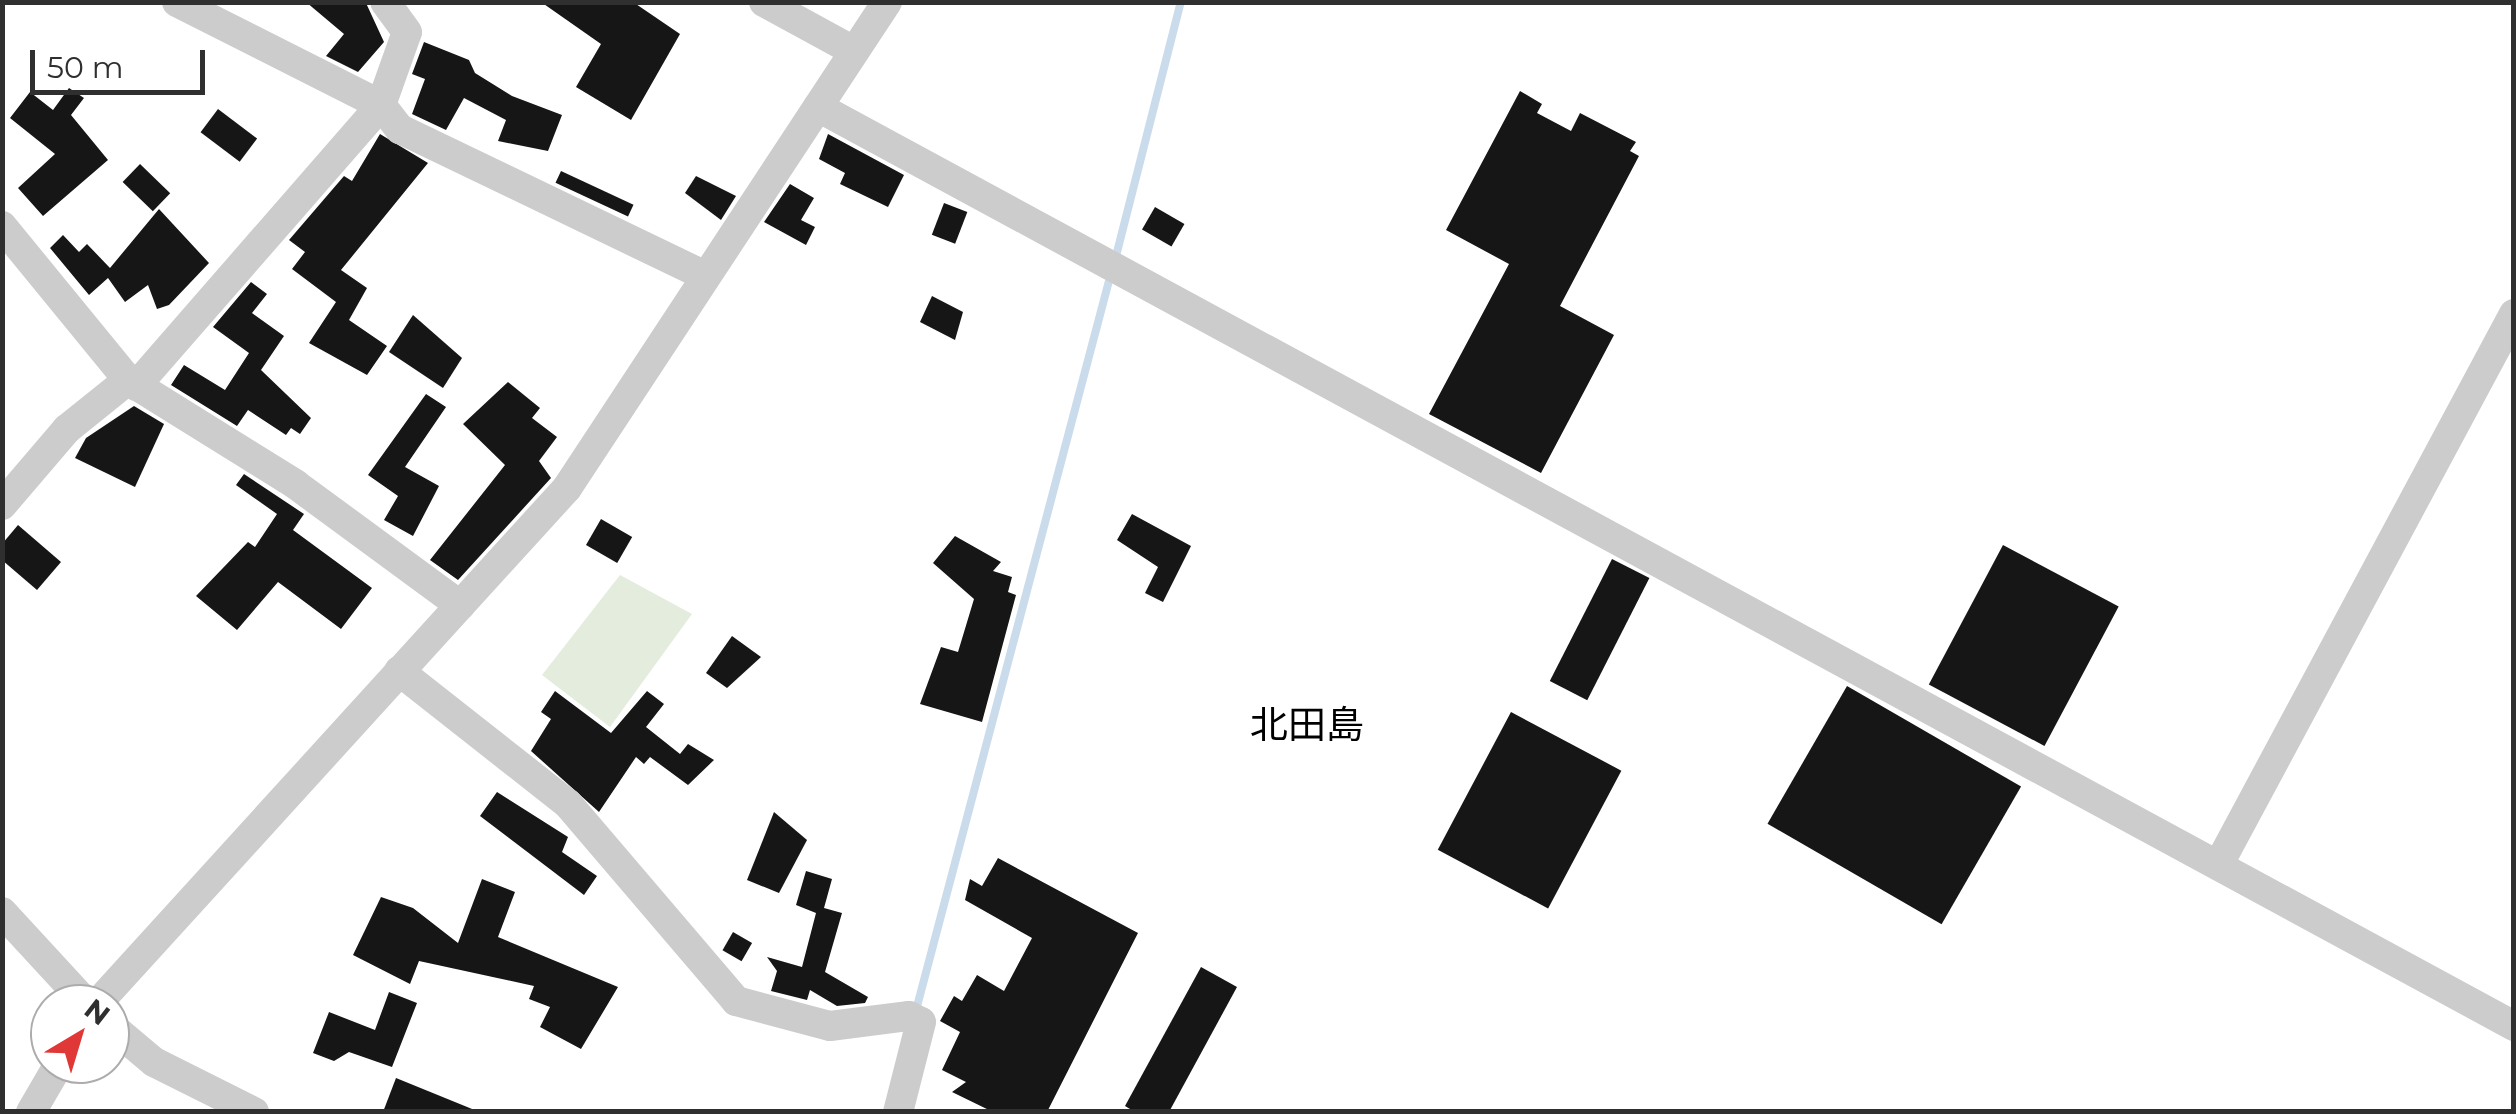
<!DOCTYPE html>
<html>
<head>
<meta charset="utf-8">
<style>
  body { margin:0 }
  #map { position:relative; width:2516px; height:1114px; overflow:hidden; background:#fff; font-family:Montserrat,"Noto Sans JP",sans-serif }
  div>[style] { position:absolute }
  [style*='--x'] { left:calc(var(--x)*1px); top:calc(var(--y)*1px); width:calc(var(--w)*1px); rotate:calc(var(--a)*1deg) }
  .green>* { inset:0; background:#e4ecdd }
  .stream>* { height:8px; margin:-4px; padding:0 4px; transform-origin:4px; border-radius:4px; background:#cadbeb }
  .building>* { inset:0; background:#161616; transform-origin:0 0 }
  .minor>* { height:30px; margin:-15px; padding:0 15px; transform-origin:15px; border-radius:15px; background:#ccc }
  span { translate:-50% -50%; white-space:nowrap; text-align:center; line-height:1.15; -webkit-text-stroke:10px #fff; paint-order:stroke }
  .quarter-label { font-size:38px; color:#000 }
  .frame { position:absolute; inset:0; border:5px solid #2f2f2f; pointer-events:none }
  .north { position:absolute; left:30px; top:984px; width:100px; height:100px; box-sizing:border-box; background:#fff; border:2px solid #acacac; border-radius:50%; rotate:38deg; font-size:28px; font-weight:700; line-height:40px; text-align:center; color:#2f2f2f }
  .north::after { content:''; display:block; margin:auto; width:35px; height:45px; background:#e03836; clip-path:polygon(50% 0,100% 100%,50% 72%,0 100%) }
  .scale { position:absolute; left:30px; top:50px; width:175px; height:45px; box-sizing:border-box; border:5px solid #2f2f2f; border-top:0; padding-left:12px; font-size:30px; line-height:35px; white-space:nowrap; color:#2f2f2f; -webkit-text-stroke:8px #fff; paint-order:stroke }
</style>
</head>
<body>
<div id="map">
  <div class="green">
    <div style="clip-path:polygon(620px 575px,692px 614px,610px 727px,542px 675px)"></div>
  </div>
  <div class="stream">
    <div style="--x:1115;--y:260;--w:266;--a:-75.7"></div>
    <div style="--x:915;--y:1014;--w:766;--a:-75.18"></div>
  </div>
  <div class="building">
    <div style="clip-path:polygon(306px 2px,366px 3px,384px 42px,358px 72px,326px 56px,344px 34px)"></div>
    <div style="clip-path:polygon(541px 2px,633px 2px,680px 34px,631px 120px,576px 87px,601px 44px)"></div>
    <div style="clip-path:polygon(424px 42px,469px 60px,475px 73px,512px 96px,562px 115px,548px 151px,498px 141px,506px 120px,464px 98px,446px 130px,412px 114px,425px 79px,412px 74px)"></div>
    <div style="clip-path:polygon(69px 88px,84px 98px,71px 115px,108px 160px,43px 216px,18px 188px,55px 154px,10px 118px,30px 92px,53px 110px)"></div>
    <div style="clip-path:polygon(1520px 91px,1542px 104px,1537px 113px,1571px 131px,1580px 113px,1636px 142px,1630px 151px,1639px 156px,1560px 306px,1614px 335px,1541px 473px,1429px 414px,1509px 264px,1446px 230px)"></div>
    <div style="left:218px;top:109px;width:49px;height:29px;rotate:37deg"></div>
    <div style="clip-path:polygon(380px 134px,428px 163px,341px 270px,367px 288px,349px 320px,387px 346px,367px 375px,309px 343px,336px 302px,292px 269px,305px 252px,289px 240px,344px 176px,352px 181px)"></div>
    <div style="clip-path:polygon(828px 134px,904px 175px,888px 207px,840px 184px,845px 173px,819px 159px)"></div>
    <div style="left:140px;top:164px;width:42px;height:25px;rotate:44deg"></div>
    <div style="left:561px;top:171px;width:80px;height:13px;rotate:25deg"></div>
    <div style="clip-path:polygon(696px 176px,736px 196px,721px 220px,685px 193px)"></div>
    <div style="clip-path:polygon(790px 184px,814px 198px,801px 220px,815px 227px,806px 245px,764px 222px)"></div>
    <div style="left:944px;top:203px;width:25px;height:34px;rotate:21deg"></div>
    <div style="left:1155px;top:207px;width:34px;height:26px;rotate:30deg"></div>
    <div style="clip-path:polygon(159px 209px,209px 263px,169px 305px,157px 309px,148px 285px,125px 302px,108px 278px,89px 295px,50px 248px,63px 235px,79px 252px,87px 244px,110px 268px)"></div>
    <div style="clip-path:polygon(251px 282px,267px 294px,252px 313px,284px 336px,261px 370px,311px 418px,300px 434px,291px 428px,286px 435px,248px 410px,237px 426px,171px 385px,184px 365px,225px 390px,249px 353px,213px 327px)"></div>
    <div style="clip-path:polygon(932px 296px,963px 312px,955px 340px,920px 322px)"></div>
    <div style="clip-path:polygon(413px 315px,462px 358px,443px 388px,389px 352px)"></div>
    <div style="clip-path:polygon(508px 382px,540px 408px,532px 418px,557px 437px,539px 461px,551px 478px,458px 580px,430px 560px,505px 465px,463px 424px)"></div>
    <div style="clip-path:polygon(426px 394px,446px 407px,405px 467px,439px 486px,413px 536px,384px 520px,398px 496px,368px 475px)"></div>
    <div style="clip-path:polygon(134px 406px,164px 424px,135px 487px,75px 458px,86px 438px)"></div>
    <div style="clip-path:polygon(244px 474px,304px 514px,293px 530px,372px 588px,341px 629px,278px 582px,237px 630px,196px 596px,248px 542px,255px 547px,277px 514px,236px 485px)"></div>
    <div style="clip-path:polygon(1132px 514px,1191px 546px,1163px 602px,1145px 593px,1158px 567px,1117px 540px)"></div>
    <div style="left:601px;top:519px;width:36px;height:30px;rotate:30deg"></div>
    <div style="clip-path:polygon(18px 525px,61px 562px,37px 590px,2px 560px,2px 544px)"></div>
    <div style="clip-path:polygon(955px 536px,1001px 562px,993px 571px,1012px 577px,1008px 592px,1016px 595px,982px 722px,920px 704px,941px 647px,958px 652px,974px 599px,933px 563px)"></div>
    <div style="left:2003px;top:545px;width:131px;height:158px;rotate:28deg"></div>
    <div style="left:1612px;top:559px;width:42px;height:137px;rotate:27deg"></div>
    <div style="clip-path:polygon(732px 636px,761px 657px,727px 688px,706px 673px)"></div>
    <div style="left:1847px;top:686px;width:201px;height:159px;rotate:30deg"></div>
    <div style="clip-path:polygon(555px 691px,611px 733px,647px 691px,664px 704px,646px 727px,680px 754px,688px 744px,714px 760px,688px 785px,650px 757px,644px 764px,636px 757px,599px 812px,531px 751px,551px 719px,541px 712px)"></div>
    <div style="left:1511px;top:712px;width:125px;height:156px;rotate:28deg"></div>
    <div style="clip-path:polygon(497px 792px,568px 837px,562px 852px,597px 876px,584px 895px,480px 816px)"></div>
    <div style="clip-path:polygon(774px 812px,807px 840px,779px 893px,747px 880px)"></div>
    <div style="clip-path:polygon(998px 858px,1138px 933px,1047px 1112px,993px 1112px,952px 1092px,966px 1082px,942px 1070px,960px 1032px,940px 1021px,954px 996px,962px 1001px,977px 975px,1004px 991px,1032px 938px,965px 900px,970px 879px,982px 886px)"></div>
    <div style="clip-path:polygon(806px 871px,832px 879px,824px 908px,842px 913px,825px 972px,868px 997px,865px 1003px,837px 1006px,810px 990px,807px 1000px,771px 991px,777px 971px,767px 957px,802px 967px,816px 913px,796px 905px)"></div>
    <div style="clip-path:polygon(482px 879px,515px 892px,498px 937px,618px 987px,581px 1049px,540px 1027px,550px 1007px,529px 999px,534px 986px,419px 961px,410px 984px,353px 955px,381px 897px,413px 908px,458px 943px)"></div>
    <div style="left:733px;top:932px;width:22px;height:21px;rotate:30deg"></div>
    <div style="clip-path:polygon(1201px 967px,1237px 987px,1169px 1112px,1135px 1112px,1125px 1106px)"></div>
    <div style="clip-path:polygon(389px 992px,417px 1003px,392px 1067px,349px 1052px,334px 1061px,313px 1053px,329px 1012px,375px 1030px)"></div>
    <div style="clip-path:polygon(396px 1078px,477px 1111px,477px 1112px,383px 1112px)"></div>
  </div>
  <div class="minor">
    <div style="--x:177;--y:2;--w:229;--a:26.8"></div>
    <div style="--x:381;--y:105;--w:31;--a:52"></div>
    <div style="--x:400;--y:129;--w:339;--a:25.7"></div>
    <div style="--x:764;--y:2;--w:102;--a:28.6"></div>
    <div style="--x:818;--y:107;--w:1929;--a:28.45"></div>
    <div style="--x:2;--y:226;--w:199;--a:50.7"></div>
    <div style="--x:128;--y:380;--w:197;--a:31.9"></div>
    <div style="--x:295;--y:484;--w:205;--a:36.3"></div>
    <div style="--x:136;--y:386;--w:373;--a:-48.9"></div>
    <div style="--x:381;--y:105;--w:77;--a:-70.4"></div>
    <div style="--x:407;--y:32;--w:37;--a:-126"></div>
    <div style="--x:2;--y:505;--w:100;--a:-49.5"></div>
    <div style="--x:67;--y:429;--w:78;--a:-38.8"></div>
    <div style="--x:399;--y:671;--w:215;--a:38.2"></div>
    <div style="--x:568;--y:804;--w:259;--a:49.5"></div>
    <div style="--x:736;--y:1001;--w:97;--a:14.9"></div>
    <div style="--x:830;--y:1026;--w:80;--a:-7.2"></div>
    <div style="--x:909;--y:1016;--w:13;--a:27"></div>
    <div style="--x:921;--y:1022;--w:93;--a:104.3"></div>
    <div style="--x:2220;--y:862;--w:622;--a:-61.79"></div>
    <div style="--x:2;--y:912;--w:125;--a:47.3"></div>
    <div style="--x:97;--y:1004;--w:698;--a:-47.67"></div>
    <div style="--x:567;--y:488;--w:582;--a:-56.64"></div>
    <div style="--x:110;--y:1025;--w:57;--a:40.1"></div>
    <div style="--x:154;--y:1062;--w:112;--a:26.6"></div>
    <div style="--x:31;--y:1112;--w:56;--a:-59.7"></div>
  </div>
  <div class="quarter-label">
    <span style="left:1307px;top:725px">北田島</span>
  </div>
  <div class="frame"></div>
  <div class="north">N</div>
  <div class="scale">50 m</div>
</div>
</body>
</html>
